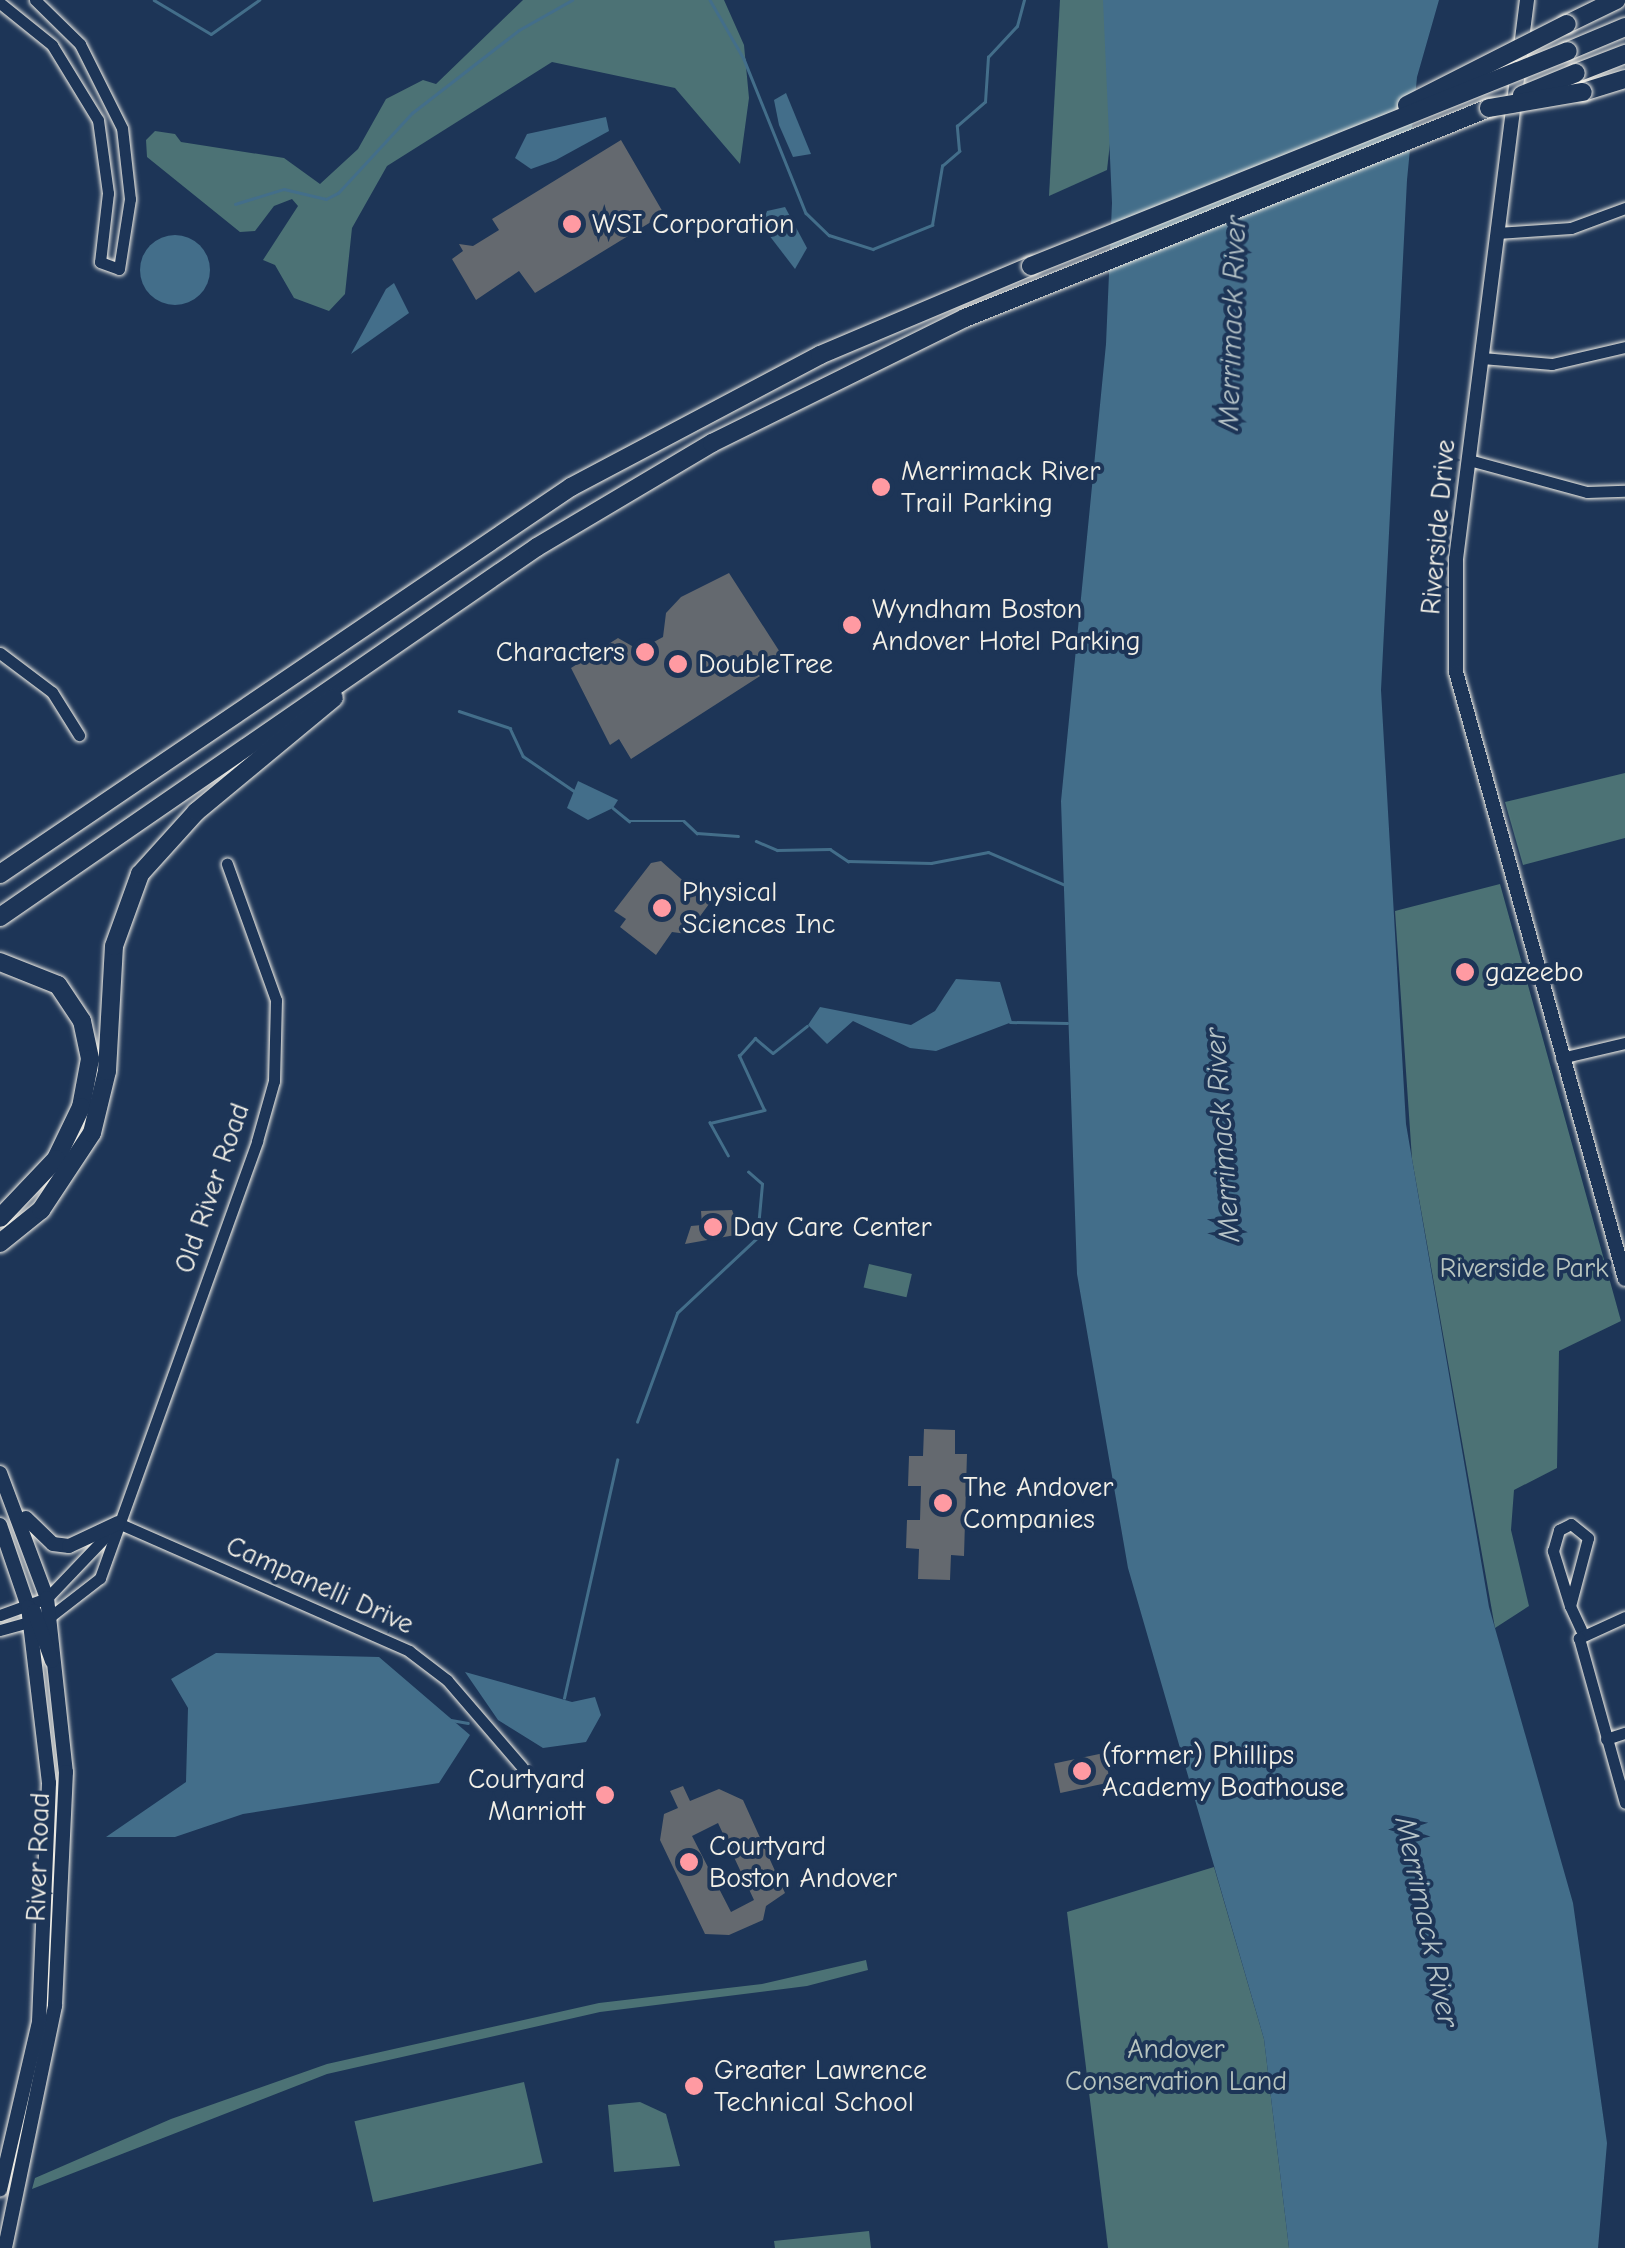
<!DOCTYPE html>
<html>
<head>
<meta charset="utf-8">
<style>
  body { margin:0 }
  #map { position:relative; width:1625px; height:2248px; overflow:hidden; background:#1d3557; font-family:"Comic Neue",sans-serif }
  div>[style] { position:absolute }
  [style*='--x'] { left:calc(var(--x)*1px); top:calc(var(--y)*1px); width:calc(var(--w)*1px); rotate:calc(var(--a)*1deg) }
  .green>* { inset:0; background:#4c7275; transform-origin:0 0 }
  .water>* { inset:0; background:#436e8a }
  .round { border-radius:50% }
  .stream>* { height:2.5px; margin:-1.25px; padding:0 1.25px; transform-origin:1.25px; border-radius:1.25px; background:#436e8a }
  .building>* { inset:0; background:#64696f; transform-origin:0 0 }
  .roads { filter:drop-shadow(0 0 2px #f4f1e8) drop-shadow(0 0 2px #f4f1e8) }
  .minor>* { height:11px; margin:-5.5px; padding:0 5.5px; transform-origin:5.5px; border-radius:5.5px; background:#1d3557 }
  .major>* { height:14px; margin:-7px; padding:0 7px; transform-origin:7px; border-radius:7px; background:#1d3557 }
  .highway>* { height:18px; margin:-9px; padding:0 9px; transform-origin:9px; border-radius:9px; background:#1d3557 }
  .bridges { filter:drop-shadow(0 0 2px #f4f1e8) drop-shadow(0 0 2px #f4f1e8) }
  .highway-bridge>* { height:18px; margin:-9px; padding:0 9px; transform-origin:9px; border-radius:9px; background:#1d3557 }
  .dots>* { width:28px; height:28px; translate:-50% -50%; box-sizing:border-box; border:5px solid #1d3557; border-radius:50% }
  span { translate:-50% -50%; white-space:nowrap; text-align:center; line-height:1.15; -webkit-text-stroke:8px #1d3557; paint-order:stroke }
  .poi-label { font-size:28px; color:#f4f1e8 }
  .left { translate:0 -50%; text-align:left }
  .right { translate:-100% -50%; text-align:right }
  .street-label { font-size:28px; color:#f4f1e8 }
  .park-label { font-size:28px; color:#b9c5c0 }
  .water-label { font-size:30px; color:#b6c3c7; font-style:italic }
</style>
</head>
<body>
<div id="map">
  <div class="green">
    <div style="clip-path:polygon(523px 0,724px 0,744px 45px,749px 98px,740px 164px,675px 88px,552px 62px,387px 166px,352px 228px,345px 294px,329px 311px,294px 298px,275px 265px,263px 260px,298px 206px,292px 199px,274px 206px,255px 231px,240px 232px,147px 157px,146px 140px,155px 131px,175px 134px,181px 142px,284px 158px,320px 184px,358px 149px,386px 99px,423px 80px,436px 84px)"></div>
    <div style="clip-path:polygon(1060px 0,1121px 0,1124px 18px,1107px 170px,1049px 196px)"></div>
    <div style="clip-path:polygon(1625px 773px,1625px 838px,1523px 865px,1505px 802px)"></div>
    <div style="clip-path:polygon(1500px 884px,1621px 1321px,1559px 1351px,1557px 1468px,1514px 1490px,1511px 1530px,1529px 1606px,1495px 1628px,1412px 1159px,1395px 911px)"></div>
    <div style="left:869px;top:1264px;width:44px;height:24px;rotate:13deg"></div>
    <div style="clip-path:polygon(1214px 1867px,1264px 2039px,1289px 2248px,1108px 2248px,1067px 1912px)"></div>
    <div style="clip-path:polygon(866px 1960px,868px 1970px,807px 1986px,600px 2012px,327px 2074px,32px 2189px,35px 2178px,171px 2119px,327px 2064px,599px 2003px,762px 1984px)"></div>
    <div style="left:524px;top:2082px;width:83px;height:174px;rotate:77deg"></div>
    <div style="clip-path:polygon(640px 2102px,666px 2114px,680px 2166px,614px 2172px,608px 2105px)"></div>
    <div style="clip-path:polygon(869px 2231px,871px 2248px,775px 2248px,774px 2241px)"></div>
  </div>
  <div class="water">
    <div style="clip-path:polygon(1103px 0,1439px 0,1417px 77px,1407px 180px,1381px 690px,1406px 1124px,1489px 1607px,1573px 1903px,1607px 2143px,1598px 2248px,1289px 2248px,1264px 2039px,1128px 1568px,1077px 1274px,1061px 801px,1106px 344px,1112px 203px)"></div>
    <div style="clip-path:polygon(786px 93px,811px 154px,793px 157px,779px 125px,774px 100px)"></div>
    <div style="clip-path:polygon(606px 117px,609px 131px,556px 160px,531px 169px,515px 158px,527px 134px)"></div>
    <div style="clip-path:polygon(785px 207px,807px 248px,795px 269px,762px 226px,767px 211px)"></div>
    <div class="round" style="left:140px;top:235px;width:70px;height:70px"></div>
    <div style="clip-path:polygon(394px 283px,409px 313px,351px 354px,386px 289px)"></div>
    <div style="clip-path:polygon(578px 781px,618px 800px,613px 808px,588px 820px,567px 808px)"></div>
    <div style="clip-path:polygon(956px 979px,1000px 982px,1012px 1022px,936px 1051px,910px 1048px,853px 1021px,827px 1044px,808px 1025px,820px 1007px,911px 1025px,935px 1011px)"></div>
    <div style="clip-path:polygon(216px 1653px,379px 1657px,470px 1735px,439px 1783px,243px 1814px,175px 1837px,106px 1837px,186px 1782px,188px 1708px,171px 1679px)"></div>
    <div style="clip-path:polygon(465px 1672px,572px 1702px,595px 1697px,601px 1715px,586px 1742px,543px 1748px,498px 1720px)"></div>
  </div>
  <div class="stream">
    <div style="--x:154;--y:0;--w:66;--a:30.8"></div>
    <div style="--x:211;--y:34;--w:59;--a:-35.3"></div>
    <div style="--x:710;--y:0;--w:68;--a:60"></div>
    <div style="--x:744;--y:59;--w:166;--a:68.1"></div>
    <div style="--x:806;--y:213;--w:32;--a:44"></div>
    <div style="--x:829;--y:235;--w:46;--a:17.7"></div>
    <div style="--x:873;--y:249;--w:64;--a:-22.1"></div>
    <div style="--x:932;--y:225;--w:60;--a:-80.4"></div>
    <div style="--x:942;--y:166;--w:23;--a:-41"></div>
    <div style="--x:959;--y:151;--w:25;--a:-95"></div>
    <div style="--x:957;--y:126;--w:37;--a:-41"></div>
    <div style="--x:985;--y:102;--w:45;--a:-86.2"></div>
    <div style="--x:988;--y:57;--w:42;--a:-46.9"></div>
    <div style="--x:1017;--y:26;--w:27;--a:-75"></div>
    <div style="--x:235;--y:204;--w:51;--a:-17"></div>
    <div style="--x:284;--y:189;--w:43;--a:13.4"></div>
    <div style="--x:326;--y:199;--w:13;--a:-27"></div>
    <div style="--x:338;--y:193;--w:109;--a:-47.2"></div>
    <div style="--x:412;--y:113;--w:135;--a:-37.8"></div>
    <div style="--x:519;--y:30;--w:61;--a:-29.5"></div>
    <div style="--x:459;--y:711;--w:54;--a:18.4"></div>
    <div style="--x:510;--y:728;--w:31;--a:65"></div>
    <div style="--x:523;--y:756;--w:62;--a:34.5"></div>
    <div style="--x:613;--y:808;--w:21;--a:39"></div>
    <div style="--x:629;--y:821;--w:55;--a:0"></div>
    <div style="--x:684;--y:821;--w:18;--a:43"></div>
    <div style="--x:697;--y:833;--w:41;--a:4.2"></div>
    <div style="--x:756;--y:841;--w:23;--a:23"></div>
    <div style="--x:777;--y:850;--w:53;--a:-1.1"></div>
    <div style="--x:830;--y:849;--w:22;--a:34"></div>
    <div style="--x:848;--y:861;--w:83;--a:1.4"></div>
    <div style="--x:931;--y:863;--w:58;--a:-10.9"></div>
    <div style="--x:988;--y:852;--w:82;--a:23.1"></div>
    <div style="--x:1010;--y:1022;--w:57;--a:1"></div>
    <div style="--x:728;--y:1156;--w:38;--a:-119"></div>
    <div style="--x:710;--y:1123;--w:56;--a:-13.5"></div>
    <div style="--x:764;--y:1110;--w:60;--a:-114.8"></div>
    <div style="--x:739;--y:1056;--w:24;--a:-48"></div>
    <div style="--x:755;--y:1038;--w:23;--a:40"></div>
    <div style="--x:773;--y:1053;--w:43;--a:-38.5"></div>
    <div style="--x:637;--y:1422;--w:116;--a:-69.8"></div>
    <div style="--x:677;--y:1313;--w:110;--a:-43.2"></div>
    <div style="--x:757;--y:1238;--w:54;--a:-84.7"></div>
    <div style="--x:762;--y:1184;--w:18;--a:-139"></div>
    <div style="--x:564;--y:1698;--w:244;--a:-77.4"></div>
    <div style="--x:451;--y:1720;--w:17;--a:10"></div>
  </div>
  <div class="building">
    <div style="clip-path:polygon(621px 140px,664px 214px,535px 293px,519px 271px,476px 300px,452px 259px,463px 251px,459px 244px,473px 246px,499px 230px,492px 219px)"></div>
    <div style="clip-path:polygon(729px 573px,785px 660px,631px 759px,619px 739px,610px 745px,571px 668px,618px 638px,639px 650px,663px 637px,666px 613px,681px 597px)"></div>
    <div style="clip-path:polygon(661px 861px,709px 904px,687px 934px,672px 932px,656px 955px,620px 927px,626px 919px,614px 911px,651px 863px)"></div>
    <div style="clip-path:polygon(732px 1210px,741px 1234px,685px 1244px,691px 1226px,702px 1225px,701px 1211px)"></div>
    <div style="clip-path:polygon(924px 1429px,955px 1430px,955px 1454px,967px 1454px,964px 1556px,951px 1555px,950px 1580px,918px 1579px,919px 1549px,906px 1548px,907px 1520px,920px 1520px,921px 1486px,908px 1486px,909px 1456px,923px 1456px)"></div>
    <div style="left:1104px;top:1753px;width:30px;height:51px;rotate:78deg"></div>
    <div style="clip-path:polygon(evenodd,683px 1786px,690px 1801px,719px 1789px,743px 1800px,785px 1893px,766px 1906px,763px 1920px,729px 1935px,705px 1934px,660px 1840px,664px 1814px,678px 1808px,670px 1791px,683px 1786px,718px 1823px,754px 1900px,731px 1912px,692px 1836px,718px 1823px)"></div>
  </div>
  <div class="roads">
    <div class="minor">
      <div style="--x:0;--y:3;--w:67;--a:38.9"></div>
      <div style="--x:52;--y:45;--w:88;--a:58.5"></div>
      <div style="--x:98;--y:120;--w:74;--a:82.2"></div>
      <div style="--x:108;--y:193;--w:69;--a:96.6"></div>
      <div style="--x:100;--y:262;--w:20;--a:20"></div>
      <div style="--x:119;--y:269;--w:71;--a:-81.1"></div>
      <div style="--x:130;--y:199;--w:71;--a:-96.4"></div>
      <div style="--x:122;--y:128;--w:94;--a:-116.6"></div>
      <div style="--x:80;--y:44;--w:63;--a:-135.6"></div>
      <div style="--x:1497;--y:233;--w:74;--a:-3.9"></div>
      <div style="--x:1571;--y:228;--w:58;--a:-20.3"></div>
      <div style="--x:1482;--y:358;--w:70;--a:4.9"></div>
      <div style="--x:1552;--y:364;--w:75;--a:-13.1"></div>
      <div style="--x:1469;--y:460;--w:122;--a:15.2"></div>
      <div style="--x:1587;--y:492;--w:38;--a:-2"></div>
      <div style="--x:0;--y:653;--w:65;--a:36.9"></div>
      <div style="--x:52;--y:692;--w:51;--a:57.9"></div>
      <div style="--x:1561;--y:1058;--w:66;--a:-13.2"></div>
      <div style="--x:118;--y:1523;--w:318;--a:23.7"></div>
      <div style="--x:409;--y:1651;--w:48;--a:37.3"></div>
      <div style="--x:447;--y:1680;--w:115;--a:49.2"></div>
      <div style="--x:1570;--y:1606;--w:58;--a:-107.2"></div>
      <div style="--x:1553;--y:1551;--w:22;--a:-74"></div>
      <div style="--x:1559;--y:1530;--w:13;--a:-27"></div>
      <div style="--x:1571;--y:1524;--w:22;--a:39"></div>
      <div style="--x:1588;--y:1538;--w:70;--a:104.8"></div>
      <div style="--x:1570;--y:1606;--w:26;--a:65"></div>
      <div style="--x:0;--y:1615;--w:50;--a:-19.9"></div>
      <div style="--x:47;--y:1598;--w:95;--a:-46.3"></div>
      <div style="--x:1625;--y:1617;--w:51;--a:155.5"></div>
      <div style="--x:1579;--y:1638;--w:171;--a:74.4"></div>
      <div style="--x:0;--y:1630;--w:53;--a:-15.4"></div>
      <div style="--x:51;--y:1616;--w:62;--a:-37.8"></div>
      <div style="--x:100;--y:1578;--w:464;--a:-70.2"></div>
      <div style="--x:257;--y:1141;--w:62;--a:-74.2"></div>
      <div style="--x:274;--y:1081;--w:81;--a:-88.6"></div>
      <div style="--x:276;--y:1000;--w:145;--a:-109.8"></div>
      <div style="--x:1606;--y:1739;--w:20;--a:-18"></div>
    </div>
    <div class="major">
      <div style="--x:1527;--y:0;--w:563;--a:97.24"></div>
      <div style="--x:1456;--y:559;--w:113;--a:90"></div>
      <div style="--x:1456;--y:672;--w:630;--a:74.44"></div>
      <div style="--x:0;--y:1473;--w:134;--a:69.4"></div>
      <div style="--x:47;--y:1598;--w:175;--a:83.8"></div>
      <div style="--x:66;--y:1772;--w:234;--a:92.7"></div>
      <div style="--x:55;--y:2006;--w:247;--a:101.7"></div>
      <div style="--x:26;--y:1518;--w:37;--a:44"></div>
      <div style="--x:53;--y:1544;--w:16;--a:7"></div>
      <div style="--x:69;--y:1546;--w:54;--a:-25.1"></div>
      <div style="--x:0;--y:1525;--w:87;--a:71.1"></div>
      <div style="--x:28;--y:1607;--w:177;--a:83.2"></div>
      <div style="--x:49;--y:1783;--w:239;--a:92.4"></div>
      <div style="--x:39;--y:2022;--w:172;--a:103.1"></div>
      <div style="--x:34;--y:1611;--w:53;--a:70.2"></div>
    </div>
    <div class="highway">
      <div style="--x:1567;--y:24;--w:55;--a:-26.1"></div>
      <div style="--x:1568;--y:51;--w:62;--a:-22.8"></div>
      <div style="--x:1576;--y:73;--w:53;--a:-21.2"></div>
      <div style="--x:1583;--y:92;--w:44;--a:-17.2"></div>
      <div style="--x:0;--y:874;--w:690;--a:-34.13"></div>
      <div style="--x:571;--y:487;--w:282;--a:-27.9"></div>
      <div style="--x:820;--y:355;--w:229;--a:-22.9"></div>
      <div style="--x:0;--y:917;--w:652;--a:-34.57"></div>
      <div style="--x:537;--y:547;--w:204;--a:-30.7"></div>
      <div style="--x:712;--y:443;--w:282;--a:-26.3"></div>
      <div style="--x:965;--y:318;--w:565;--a:-21.84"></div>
      <div style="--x:0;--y:962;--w:62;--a:21.6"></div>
      <div style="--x:58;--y:985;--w:43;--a:56.3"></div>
      <div style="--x:82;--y:1021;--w:39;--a:78"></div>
      <div style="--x:90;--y:1059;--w:49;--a:100.6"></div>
      <div style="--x:81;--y:1107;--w:58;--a:115.7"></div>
      <div style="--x:56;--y:1159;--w:81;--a:133.5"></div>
      <div style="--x:0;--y:1243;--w:53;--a:-38.8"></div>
      <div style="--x:41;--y:1210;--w:92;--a:-56.5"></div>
      <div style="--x:92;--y:1133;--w:64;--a:-76.4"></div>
      <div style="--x:107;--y:1071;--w:125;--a:-86.8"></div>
      <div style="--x:114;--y:946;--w:77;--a:-70.1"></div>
      <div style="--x:140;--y:874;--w:84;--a:-47.9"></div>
      <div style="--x:196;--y:812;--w:179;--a:-39.6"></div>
    </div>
  </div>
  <div class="bridges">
    <div class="highway-bridge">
      <div style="--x:1522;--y:95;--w:58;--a:-22.2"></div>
      <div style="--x:1407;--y:105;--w:179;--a:-26.9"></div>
      <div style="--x:1489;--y:108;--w:95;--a:-9.7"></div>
      <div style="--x:1031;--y:266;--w:578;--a:-21.82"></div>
    </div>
  </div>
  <div class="dots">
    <div style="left:572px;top:224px;background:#ff9aa2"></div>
    <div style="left:881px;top:487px;background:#ff9aa2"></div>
    <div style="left:852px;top:625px;background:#ff9aa2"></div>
    <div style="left:645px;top:652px;background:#ff9aa2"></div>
    <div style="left:678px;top:664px;background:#ff9aa2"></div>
    <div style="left:662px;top:908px;background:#ff9aa2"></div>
    <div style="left:1465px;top:972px;background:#ff9aa2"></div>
    <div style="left:713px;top:1227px;background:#ff9aa2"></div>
    <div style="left:943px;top:1503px;background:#ff9aa2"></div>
    <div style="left:1082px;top:1771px;background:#ff9aa2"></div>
    <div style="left:605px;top:1795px;background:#ff9aa2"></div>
    <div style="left:689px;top:1862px;background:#ff9aa2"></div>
    <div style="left:694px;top:2086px;background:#ff9aa2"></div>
  </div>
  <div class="poi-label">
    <span class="left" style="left:592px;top:224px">WSI Corporation</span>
    <span class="left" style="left:901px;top:487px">Merrimack River<br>Trail Parking</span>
    <span class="left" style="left:872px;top:625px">Wyndham Boston<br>Andover Hotel Parking</span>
    <span class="right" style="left:625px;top:652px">Characters</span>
    <span class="left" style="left:698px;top:664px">DoubleTree</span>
    <span class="left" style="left:682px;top:908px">Physical<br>Sciences Inc</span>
    <span class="left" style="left:1485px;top:972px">gazeebo</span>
    <span class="left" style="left:733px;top:1227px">Day Care Center</span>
    <span class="left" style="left:963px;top:1503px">The Andover<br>Companies</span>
    <span class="left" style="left:1102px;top:1771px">(former) Phillips<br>Academy Boathouse</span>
    <span class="right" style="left:585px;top:1795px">Courtyard<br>Marriott</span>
    <span class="left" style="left:709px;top:1862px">Courtyard<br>Boston Andover</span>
    <span class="left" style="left:714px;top:2086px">Greater Lawrence<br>Technical School</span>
  </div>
  <div class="street-label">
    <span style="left:1438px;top:527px;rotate:-85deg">Riverside Drive</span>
    <span style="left:212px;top:1188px;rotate:-71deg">Old River Road</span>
    <span style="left:320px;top:1585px;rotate:24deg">Campanelli Drive</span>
    <span style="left:38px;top:1857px;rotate:-88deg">River Road</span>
  </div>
  <div class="park-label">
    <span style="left:1524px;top:1268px">Riverside Park</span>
    <span style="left:1176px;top:2065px">Andover<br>Conservation Land</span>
  </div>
  <div class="water-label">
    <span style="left:1233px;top:323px;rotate:-88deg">Merrimack River</span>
    <span style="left:1223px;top:1135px;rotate:-94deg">Merrimack River</span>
    <span style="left:1426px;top:1922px;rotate:78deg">Merrimack River</span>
  </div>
</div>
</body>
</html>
